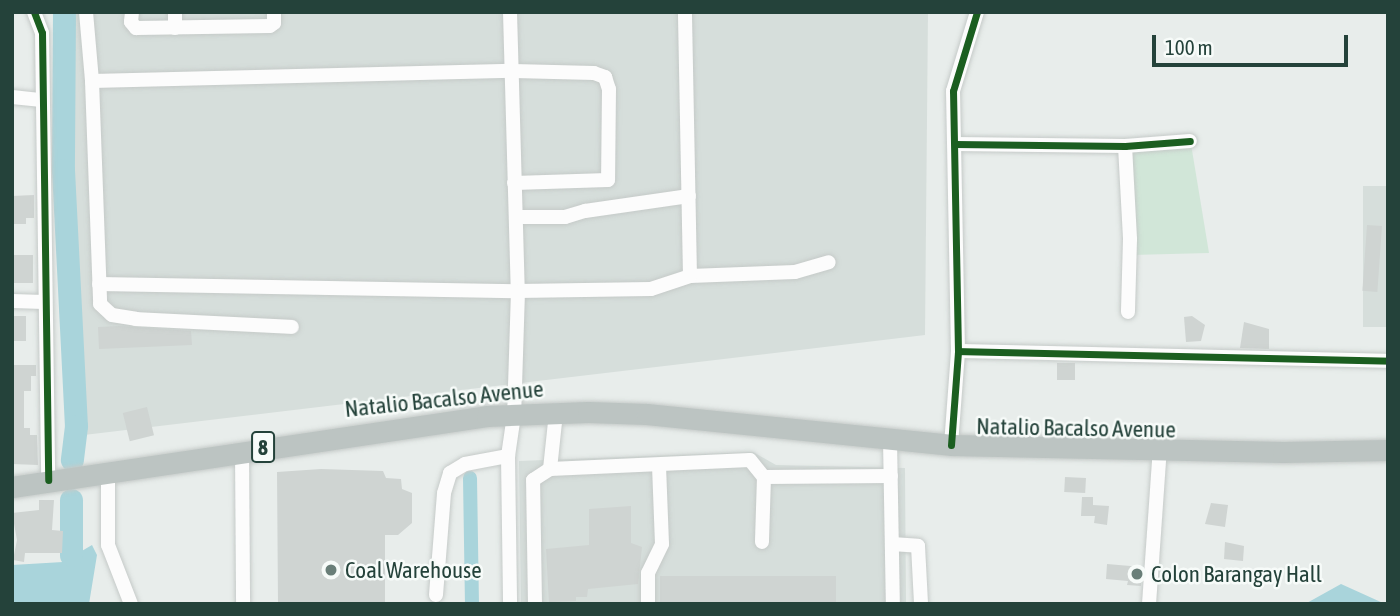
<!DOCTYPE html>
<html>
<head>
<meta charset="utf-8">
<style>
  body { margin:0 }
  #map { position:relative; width:1400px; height:616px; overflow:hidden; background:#e8edeb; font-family:"Asap Condensed",sans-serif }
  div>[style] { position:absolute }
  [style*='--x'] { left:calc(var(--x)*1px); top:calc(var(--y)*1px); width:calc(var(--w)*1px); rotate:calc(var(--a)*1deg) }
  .built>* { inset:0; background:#d6dedb; transform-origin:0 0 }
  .green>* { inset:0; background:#d1e6d8 }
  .water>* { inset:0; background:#a9d4db }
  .canal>* { height:14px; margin:-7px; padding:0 7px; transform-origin:7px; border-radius:7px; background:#a9d4db }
  .river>* { height:23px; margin:-11.5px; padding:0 11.5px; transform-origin:11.5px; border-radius:11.5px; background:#a9d4db }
  .building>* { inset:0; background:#cfd4d2; transform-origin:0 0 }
  .roads { filter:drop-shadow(0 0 2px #c5cac8) drop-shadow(0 0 2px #c5cac8) }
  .minor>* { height:14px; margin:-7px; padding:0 7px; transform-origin:7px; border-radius:7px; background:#fcfcfc }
  .highway>* { height:21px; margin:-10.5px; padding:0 10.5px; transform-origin:10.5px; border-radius:10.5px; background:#bcc4c2 }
  .cycleway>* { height:7px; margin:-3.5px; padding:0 3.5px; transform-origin:3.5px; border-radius:3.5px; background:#1b5e20 }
  .dots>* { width:19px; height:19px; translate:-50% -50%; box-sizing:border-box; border:4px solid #f7fbf9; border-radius:50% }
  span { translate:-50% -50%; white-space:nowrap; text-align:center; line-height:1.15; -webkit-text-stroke:5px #f7fbf9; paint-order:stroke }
  .shield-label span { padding:2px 5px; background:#f7fbf9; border:2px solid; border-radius:5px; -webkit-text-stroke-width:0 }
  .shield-label { font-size:21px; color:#24423a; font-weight:700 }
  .street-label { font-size:23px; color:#24423a }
  .poi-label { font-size:23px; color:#24423a }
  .left { translate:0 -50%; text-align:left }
  .frame { position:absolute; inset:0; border:14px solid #24423a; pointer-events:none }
  .scale { position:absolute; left:1152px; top:35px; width:196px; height:32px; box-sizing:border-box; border:4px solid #24423a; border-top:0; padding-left:9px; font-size:21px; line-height:24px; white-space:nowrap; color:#24423a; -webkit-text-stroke:5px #f7fbf9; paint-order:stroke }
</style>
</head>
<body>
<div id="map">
  <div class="built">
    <div style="clip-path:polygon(67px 12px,928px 12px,925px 335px,84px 435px)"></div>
    <div style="left:1363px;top:186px;width:25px;height:141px"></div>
    <div style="clip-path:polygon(753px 452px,776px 465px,905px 468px,906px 604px,521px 604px,519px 461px)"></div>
  </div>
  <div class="green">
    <div style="clip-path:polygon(1133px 138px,1190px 138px,1209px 253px,1132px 255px)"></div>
  </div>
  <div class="water">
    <div style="clip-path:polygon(92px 545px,97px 555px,89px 604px,12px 604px,12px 565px,63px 562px)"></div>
    <div style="clip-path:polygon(1341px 584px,1383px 603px,1388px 604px,1305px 604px)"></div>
  </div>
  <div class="canal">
    <div style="--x:470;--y:478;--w:126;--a:89.1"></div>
  </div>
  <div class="river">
    <div style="--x:64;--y:12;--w:158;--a:90.4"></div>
    <div style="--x:63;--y:170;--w:256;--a:87.1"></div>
    <div style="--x:76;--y:426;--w:34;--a:97"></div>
    <div style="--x:71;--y:555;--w:55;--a:-90"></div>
  </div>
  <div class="building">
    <div style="clip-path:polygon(34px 195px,34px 218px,26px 218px,26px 224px,13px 224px,12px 196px)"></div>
    <div style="left:1367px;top:225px;width:15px;height:66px;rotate:4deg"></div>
    <div style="left:12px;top:255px;width:21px;height:28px"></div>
    <div style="left:26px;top:316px;width:25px;height:14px;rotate:90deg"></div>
    <div style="clip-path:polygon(1192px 316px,1205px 325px,1201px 341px,1186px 342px,1184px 317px)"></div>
    <div style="clip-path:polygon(1244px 322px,1269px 329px,1269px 349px,1240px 348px)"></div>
    <div style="clip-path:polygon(119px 326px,191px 331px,192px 345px,99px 349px,98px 327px)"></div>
    <div style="left:1057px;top:363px;width:18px;height:17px"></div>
    <div style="clip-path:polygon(12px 365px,36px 365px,36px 376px,31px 376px,31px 391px,24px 391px,24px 428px,30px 428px,30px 435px,37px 435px,38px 465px,12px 464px)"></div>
    <div style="left:147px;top:407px;width:29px;height:25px;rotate:76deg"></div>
    <div style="clip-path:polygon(321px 469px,383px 471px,386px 478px,401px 479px,402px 489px,412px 493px,412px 523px,398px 535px,385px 535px,385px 604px,278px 604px,277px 472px)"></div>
    <div style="left:1065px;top:477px;width:21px;height:15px;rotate:3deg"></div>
    <div style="clip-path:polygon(1082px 497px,1093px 497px,1093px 505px,1109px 506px,1107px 525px,1094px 523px,1095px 516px,1081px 516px)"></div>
    <div style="clip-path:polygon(39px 500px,54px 500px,52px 530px,63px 531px,62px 553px,25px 553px,24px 562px,13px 560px,17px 540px,12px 513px,39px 510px)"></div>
    <div style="clip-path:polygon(1211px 503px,1228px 505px,1225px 527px,1205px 524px)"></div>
    <div style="clip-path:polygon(631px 506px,631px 543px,642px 547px,638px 584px,588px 589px,587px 597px,576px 597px,576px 601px,549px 602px,546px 549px,589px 545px,589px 509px)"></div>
    <div style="clip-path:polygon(1225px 542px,1244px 546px,1243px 561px,1224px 559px)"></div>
    <div style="clip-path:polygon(1107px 564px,1142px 567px,1141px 586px,1127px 585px,1128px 581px,1106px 579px)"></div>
    <div style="left:660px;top:576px;width:176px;height:28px"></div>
  </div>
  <div class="roads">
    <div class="minor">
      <div style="--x:34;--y:12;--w:22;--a:69"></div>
      <div style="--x:42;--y:33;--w:447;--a:89.2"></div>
      <div style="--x:86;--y:12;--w:69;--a:85"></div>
      <div style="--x:92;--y:81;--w:223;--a:87.9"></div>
      <div style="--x:100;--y:304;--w:16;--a:43"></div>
      <div style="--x:112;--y:315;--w:24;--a:9"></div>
      <div style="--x:136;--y:319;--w:156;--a:2.9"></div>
      <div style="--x:132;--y:12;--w:10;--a:96"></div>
      <div style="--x:131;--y:22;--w:8;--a:50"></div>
      <div style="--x:136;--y:28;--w:134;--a:-0.9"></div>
      <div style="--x:270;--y:26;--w:5;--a:-37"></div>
      <div style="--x:274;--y:23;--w:11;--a:-90"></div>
      <div style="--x:510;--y:12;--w:279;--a:88.4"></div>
      <div style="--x:518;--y:291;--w:124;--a:91.8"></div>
      <div style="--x:514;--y:415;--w:41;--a:98.3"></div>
      <div style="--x:508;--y:456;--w:148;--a:89.2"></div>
      <div style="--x:175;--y:28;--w:16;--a:-90"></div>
      <div style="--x:92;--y:81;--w:420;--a:-1.4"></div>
      <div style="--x:512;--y:71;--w:82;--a:1.4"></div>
      <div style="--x:594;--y:73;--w:12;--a:20"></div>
      <div style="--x:605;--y:77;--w:13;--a:72"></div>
      <div style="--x:609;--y:89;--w:91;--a:90.6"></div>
      <div style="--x:608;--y:180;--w:94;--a:178.2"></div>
      <div style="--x:12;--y:97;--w:30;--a:6"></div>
      <div style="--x:955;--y:144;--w:170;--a:0.7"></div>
      <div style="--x:1125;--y:146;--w:65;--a:-4.4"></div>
      <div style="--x:1125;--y:146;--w:93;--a:86.9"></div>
      <div style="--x:1130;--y:239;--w:73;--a:91.6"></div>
      <div style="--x:516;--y:217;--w:49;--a:0"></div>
      <div style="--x:565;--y:217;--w:21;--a:-17"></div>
      <div style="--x:585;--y:211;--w:105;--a:-8.2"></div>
      <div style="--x:690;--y:276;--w:105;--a:-2.2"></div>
      <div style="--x:795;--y:272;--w:35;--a:-16"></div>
      <div style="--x:99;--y:284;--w:419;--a:1"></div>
      <div style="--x:518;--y:291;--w:133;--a:-0.9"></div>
      <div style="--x:651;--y:289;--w:41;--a:-18.4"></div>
      <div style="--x:690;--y:276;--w:264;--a:-91.1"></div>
      <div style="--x:12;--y:301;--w:32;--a:2"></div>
      <div style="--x:958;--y:351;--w:430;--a:1.3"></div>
      <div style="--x:890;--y:440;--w:164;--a:89"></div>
      <div style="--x:951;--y:445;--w:94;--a:-85.7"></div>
      <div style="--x:958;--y:351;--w:260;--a:-91.1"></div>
      <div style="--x:953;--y:91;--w:83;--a:-73.1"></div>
      <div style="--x:242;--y:450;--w:154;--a:89.6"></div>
      <div style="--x:550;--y:469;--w:200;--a:-2.6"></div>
      <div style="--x:750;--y:460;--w:22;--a:51"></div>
      <div style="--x:764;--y:477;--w:65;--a:91.8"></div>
      <div style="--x:108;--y:470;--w:75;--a:90"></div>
      <div style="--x:108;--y:545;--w:63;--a:68.7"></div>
      <div style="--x:764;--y:477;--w:127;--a:-0.5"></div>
      <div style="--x:892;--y:544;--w:26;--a:4"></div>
      <div style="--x:918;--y:546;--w:58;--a:87"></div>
      <div style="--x:436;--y:595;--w:102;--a:-85.5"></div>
      <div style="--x:444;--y:493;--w:21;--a:-73"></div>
      <div style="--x:450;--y:473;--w:17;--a:-31"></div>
      <div style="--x:465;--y:464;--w:44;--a:-10.5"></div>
      <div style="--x:535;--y:604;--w:124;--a:-90.9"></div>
      <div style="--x:533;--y:480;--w:20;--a:-33"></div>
      <div style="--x:550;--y:469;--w:56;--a:-83.9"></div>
      <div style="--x:648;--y:604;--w:31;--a:-90"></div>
      <div style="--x:648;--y:573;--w:32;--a:-64"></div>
      <div style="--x:662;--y:544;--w:79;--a:-92.2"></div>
      <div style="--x:1149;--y:604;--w:156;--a:-86"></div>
    </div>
    <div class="highway">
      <div style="--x:12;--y:487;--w:480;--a:-8.5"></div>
      <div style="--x:487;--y:416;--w:101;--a:-2.3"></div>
      <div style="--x:588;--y:412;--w:59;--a:1.9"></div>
      <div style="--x:647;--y:414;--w:306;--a:5.8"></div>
      <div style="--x:951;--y:445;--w:332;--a:1.2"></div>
      <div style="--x:1283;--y:452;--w:105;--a:-1.1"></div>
    </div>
  </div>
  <div class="cycleway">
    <div style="--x:34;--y:12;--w:22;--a:69"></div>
    <div style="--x:42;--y:33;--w:447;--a:89.2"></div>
    <div style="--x:955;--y:144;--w:170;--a:0.7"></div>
    <div style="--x:1125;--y:146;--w:65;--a:-4.4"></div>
    <div style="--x:958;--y:351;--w:430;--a:1.3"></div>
    <div style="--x:951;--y:445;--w:94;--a:-85.7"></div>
    <div style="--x:958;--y:351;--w:260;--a:-91.1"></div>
    <div style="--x:953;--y:91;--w:83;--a:-73.1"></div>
  </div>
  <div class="dots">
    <div style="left:331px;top:570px;background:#697e78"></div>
    <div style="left:1137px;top:574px;background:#697e78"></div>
  </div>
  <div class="shield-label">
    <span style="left:263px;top:447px">8</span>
  </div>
  <div class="street-label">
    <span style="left:444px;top:399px;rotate:-6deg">Natalio Bacalso Avenue</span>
    <span style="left:1076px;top:428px;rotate:1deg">Natalio Bacalso Avenue</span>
  </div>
  <div class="poi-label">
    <span class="left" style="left:345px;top:570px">Coal Warehouse</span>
    <span class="left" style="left:1151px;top:574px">Colon Barangay Hall</span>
  </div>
  <div class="frame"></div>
  <div class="scale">100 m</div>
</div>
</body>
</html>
